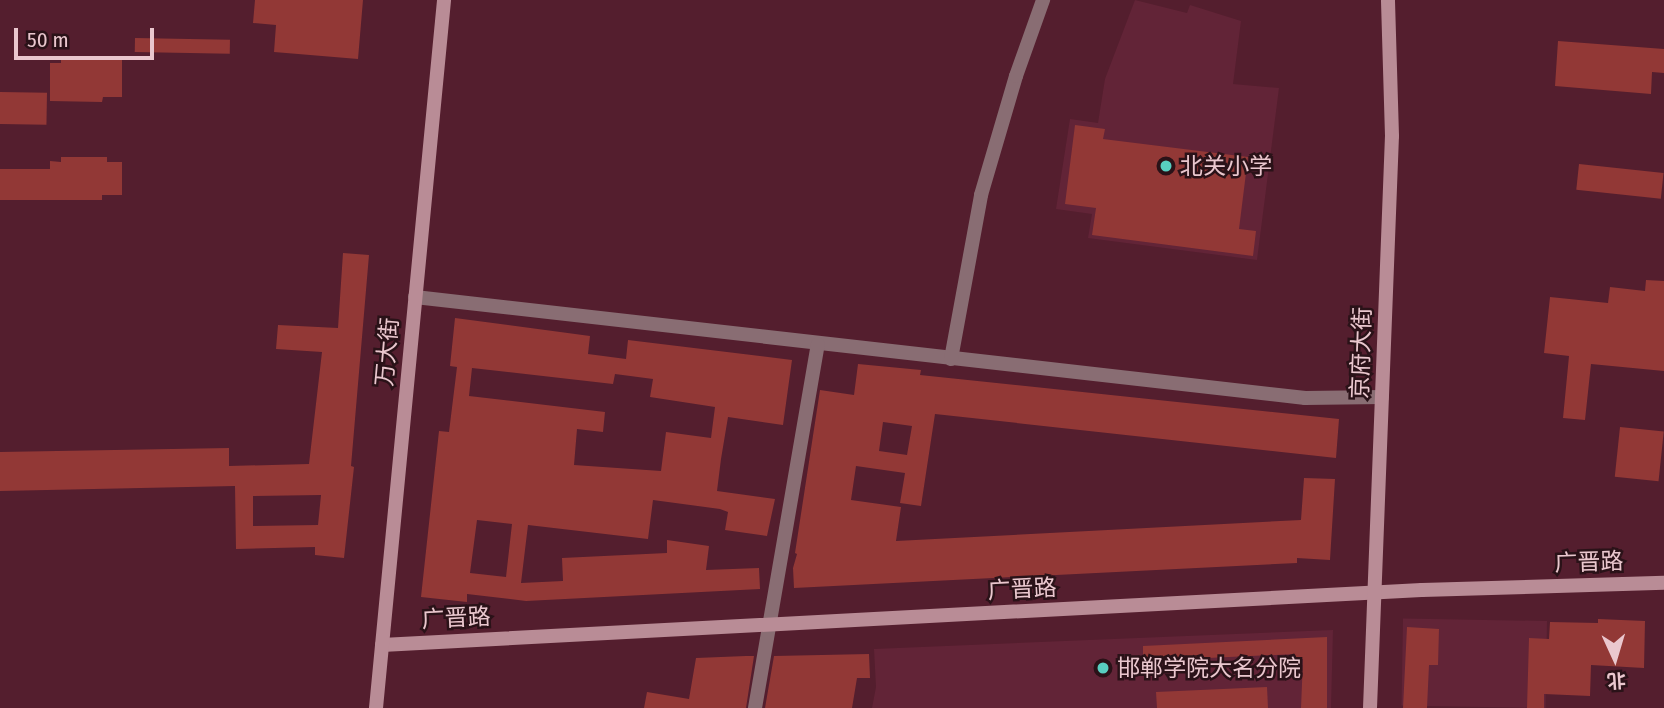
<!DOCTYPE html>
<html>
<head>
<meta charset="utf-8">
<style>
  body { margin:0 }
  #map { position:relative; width:1664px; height:708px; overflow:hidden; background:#541e2e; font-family:"Fira Sans Condensed","Noto Sans SC",sans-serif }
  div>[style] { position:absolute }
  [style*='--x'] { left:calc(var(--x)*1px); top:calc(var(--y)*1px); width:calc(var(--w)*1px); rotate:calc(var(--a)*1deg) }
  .built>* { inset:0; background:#622437; transform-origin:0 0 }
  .building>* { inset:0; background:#923836; transform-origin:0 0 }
  .street>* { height:14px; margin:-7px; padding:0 7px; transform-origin:7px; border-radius:7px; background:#896d73 }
  .secondary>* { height:14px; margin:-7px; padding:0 7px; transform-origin:7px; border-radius:7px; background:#b98c96 }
  .dots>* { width:19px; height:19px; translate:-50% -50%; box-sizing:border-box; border:4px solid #2a1218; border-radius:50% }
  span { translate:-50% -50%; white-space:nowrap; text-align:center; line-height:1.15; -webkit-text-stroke:5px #2a1218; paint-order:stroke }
  .poi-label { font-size:23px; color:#eac7ce }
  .left { translate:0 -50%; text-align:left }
  .street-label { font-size:23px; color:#eac7ce }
  .north { position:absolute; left:1580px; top:624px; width:70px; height:70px; -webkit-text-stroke:5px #2a1218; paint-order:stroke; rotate:176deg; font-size:19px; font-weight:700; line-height:28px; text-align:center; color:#eac7ce }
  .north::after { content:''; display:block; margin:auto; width:24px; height:32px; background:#eac7ce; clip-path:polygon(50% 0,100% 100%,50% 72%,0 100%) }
  .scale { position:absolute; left:14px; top:28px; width:140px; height:32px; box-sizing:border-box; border:4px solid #eac7ce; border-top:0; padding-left:9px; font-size:21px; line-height:24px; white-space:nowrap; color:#eac7ce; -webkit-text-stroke:5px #2a1218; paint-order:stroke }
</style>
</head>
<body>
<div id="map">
  <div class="built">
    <div style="clip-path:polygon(1135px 0,1187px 13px,1190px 5px,1241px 21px,1233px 84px,1279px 88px,1257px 260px,1088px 238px,1092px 214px,1056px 209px,1070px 119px,1098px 123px,1105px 79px)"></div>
    <div style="left:1547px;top:621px;width:87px;height:144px;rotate:91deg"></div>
    <div style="clip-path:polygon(1333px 630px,1331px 708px,872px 708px,876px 687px,874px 649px)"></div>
  </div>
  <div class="building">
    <div style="clip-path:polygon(255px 0,363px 0,358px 59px,274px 52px,276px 25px,253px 23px)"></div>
    <div style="left:135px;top:38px;width:95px;height:14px;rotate:1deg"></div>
    <div style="clip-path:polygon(1558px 41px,1664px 49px,1664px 73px,1652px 72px,1651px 94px,1555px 86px)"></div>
    <div style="clip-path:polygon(61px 59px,122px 59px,122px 97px,103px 97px,102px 102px,50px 101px,50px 63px,61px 63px)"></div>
    <div style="left:0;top:92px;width:47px;height:32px;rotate:1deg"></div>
    <div style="clip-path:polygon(1075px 125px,1105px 129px,1103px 139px,1248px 157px,1239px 229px,1256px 231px,1253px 256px,1092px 235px,1096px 208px,1065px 204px)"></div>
    <div style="clip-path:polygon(61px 157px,107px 157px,107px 162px,122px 162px,122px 195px,102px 195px,102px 200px,0 200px,0 169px,50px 169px,50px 161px,61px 162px)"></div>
    <div style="left:1579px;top:164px;width:85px;height:26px;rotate:6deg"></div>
    <div style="clip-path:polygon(evenodd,343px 253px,369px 255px,351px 466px,354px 467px,344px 558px,315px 555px,315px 547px,236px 549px,235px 486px,0 491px,0 452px,229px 448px,229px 466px,309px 464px,322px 352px,276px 349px,278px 325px,338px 328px,343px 253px,321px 495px,318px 525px,253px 526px,253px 496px,321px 495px)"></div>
    <div style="clip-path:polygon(1646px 280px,1664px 281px,1664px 371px,1591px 364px,1585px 420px,1563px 418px,1569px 356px,1544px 353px,1550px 297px,1608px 303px,1610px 287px,1645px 291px)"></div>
    <div style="clip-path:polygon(evenodd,455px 318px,590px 336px,588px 354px,626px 359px,628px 340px,792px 360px,783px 425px,728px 417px,721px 459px,717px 491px,775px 499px,767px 536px,725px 530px,728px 512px,720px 509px,653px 500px,648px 539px,528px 525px,521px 583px,563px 581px,562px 558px,667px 553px,667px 540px,709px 546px,706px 570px,759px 568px,760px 589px,526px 601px,467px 594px,467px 602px,421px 597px,439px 431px,449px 432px,457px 367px,450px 366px,455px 318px,472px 368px,613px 384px,615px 374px,653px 379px,650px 397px,715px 407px,711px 438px,666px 432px,661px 471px,574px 465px,577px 429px,603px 432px,605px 412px,469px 396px,472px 368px,455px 318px,477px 520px,512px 524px,506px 577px,470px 573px,477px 520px)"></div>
    <div style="clip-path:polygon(evenodd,858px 364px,921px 370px,920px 375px,1339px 419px,1336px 458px,935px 414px,921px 506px,900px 503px,905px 473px,856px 466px,851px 500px,901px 507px,896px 541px,1301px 520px,1304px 478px,1335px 479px,1330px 560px,1297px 558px,1297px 563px,794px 588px,793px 568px,797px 554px,795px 553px,820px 390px,854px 395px,858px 364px,883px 422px,912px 426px,907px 455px,879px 451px,883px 422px)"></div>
    <div style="left:1620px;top:427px;width:44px;height:50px;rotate:6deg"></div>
    <div style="clip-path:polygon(1598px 619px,1645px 621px,1644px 668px,1591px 665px,1590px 696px,1544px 694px,1544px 708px,1527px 708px,1529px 638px,1549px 639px,1550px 622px,1598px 623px)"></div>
    <div style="clip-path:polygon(1407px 627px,1439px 629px,1438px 665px,1429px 665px,1427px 708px,1403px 708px)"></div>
    <div style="clip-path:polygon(1327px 637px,1327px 708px,1301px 708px,1303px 659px,1295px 660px,1295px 654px,1143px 661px,1143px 646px)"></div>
    <div style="clip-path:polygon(869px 654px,870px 678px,857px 678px,852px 708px,765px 708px,774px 656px)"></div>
    <div style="clip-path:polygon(746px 656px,754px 656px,746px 708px,644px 708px,647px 692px,689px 699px,696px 658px)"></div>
    <div style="clip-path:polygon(1267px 687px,1268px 708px,1157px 708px,1156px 692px)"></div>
  </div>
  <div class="street">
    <div style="--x:415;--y:297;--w:896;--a:6.47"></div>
    <div style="--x:1305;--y:398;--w:77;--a:-0.7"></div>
    <div style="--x:951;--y:359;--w:167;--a:-79.6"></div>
    <div style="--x:981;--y:195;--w:124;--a:-73.6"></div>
    <div style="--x:1016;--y:76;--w:81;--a:-70.4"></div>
    <div style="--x:755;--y:708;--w:369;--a:-80.2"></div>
  </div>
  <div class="secondary">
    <div style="--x:382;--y:645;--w:1041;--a:-3.03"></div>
    <div style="--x:1422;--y:590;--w:242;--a:-1.7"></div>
    <div style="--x:376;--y:708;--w:711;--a:-84.51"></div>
    <div style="--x:1370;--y:708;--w:572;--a:-87.8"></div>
    <div style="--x:1392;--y:136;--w:136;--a:-91.7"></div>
  </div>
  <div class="dots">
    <div style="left:1166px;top:166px;background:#58cec0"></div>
    <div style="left:1103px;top:668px;background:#58cec0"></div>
  </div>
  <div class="poi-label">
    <span class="left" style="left:1180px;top:166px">北关小学</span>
    <span class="left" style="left:1117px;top:668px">邯郸学院大名分院</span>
  </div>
  <div class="street-label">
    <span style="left:387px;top:352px;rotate:-85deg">万大街</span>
    <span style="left:1361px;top:353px;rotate:-88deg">京府大街</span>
    <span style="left:1589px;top:562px;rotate:-2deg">广晋路</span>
    <span style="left:1022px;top:589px;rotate:-3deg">广晋路</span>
    <span style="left:456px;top:618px;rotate:-3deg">广晋路</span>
  </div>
  <div class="north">北</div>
  <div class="scale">50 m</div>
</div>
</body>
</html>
